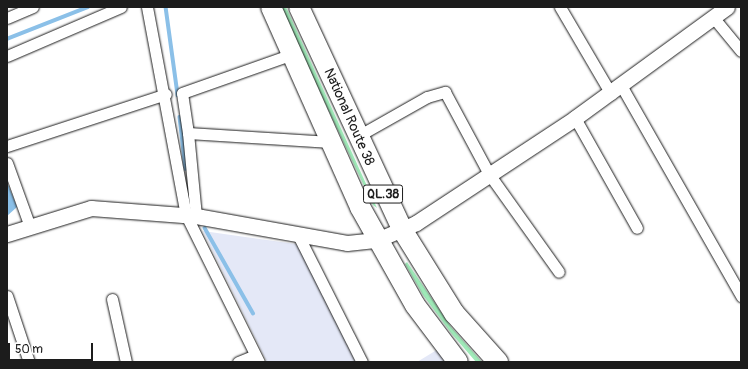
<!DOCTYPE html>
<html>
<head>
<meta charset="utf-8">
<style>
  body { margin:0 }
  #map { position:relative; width:748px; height:369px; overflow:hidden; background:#fff; font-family:Pangolin,sans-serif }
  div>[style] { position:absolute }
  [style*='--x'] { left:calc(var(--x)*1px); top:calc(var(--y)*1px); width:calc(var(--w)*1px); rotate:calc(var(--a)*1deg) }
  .built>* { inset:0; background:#e4e8f7 }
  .green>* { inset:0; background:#a0eab9 }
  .water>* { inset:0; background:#8bc0e8 }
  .stream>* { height:3.5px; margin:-1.75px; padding:0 1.75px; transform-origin:1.75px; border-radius:1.75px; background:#8bc0e8 }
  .roads { filter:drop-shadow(0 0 1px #1c1c1c) drop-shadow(0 0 1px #1c1c1c) }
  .street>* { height:11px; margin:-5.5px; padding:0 5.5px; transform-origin:5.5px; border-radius:5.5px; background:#fff }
  .secondary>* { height:15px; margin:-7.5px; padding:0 7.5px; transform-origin:7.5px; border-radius:7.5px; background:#fff }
  .highway>* { height:20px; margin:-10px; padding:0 10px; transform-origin:10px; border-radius:10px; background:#fff }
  span { translate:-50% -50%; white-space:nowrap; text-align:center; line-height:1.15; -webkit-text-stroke:3px #fff; paint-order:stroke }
  .shield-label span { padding:1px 3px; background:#fff; border:1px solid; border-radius:3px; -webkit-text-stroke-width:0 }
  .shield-label { font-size:13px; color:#1c1c1c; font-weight:700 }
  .street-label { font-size:14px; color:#1c1c1c }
  .frame { position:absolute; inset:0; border:8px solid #1c1c1c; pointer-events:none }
  .scale { position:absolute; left:8px; top:343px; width:85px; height:18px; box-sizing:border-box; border:2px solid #1c1c1c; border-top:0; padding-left:5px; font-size:12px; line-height:14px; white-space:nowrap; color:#1c1c1c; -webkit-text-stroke:3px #fff; paint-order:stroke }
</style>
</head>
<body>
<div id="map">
  <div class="built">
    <div style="clip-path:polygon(203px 231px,303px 245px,367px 362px,267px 362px)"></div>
    <div style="clip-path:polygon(440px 348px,449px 362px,417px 362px)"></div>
  </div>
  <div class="green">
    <div style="clip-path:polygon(280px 7px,286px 7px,377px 208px,373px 205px)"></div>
    <div style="clip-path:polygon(407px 262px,451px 327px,482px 362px,476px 362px,451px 333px,423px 295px,405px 264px)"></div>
  </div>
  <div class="water">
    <div style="clip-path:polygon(7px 182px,17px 207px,7px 216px)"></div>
  </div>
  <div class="stream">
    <div style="--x:166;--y:7;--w:89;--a:82.2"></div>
    <div style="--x:7;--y:39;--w:87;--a:-21.6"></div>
    <div style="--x:180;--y:117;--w:52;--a:83.4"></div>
    <div style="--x:205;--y:228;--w:98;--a:60.5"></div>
  </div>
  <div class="roads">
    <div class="street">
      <div style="--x:147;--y:7;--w:212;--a:79.4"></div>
      <div style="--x:186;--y:215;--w:164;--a:63.6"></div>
      <div style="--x:560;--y:7;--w:101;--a:59.6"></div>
      <div style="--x:713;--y:17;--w:44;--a:50.5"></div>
      <div style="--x:7;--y:18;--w:28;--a:-23"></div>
      <div style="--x:7;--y:56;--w:124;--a:-23.3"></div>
      <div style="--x:622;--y:87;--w:241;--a:60.3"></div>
      <div style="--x:575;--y:118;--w:126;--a:60.6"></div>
      <div style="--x:188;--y:133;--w:40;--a:-98.5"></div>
      <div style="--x:182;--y:93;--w:118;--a:-19.4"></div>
      <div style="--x:358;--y:136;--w:79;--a:-29.5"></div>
      <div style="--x:427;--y:97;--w:19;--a:-16"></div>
      <div style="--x:445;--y:92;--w:93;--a:61.8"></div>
      <div style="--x:489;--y:174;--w:120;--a:54.5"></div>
      <div style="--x:7;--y:146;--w:167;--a:-18.1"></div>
      <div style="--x:7;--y:163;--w:68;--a:70.2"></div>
      <div style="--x:196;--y:216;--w:83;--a:-95.5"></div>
      <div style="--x:188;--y:133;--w:143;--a:3.6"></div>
      <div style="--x:298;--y:235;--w:142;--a:63.3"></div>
      <div style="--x:7;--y:296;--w:70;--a:71.6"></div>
      <div style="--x:112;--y:299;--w:65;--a:77.5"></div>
      <div style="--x:238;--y:362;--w:18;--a:-22"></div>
    </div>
    <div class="secondary">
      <div style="--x:7;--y:234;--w:88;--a:-17.2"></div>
      <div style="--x:91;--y:208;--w:105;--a:4.4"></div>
      <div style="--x:196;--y:216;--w:153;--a:10.1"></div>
      <div style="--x:347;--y:243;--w:30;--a:-6"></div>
      <div style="--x:377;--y:240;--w:43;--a:-23.6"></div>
      <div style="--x:416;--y:223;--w:191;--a:-33.4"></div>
      <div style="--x:575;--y:118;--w:188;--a:-36.1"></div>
    </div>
    <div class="highway">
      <div style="--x:271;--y:7;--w:219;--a:66"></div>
      <div style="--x:360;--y:207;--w:112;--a:60.7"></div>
      <div style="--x:415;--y:305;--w:71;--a:53"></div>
      <div style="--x:299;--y:7;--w:247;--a:65.1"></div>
      <div style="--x:403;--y:231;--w:97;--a:58.1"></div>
      <div style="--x:454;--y:313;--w:66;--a:48.1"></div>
    </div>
  </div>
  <div class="shield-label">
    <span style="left:383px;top:194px">QL.38</span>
  </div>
  <div class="street-label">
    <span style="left:349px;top:117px;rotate:66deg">National Route 38</span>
  </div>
  <div class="frame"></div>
  <div class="scale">50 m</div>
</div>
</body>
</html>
